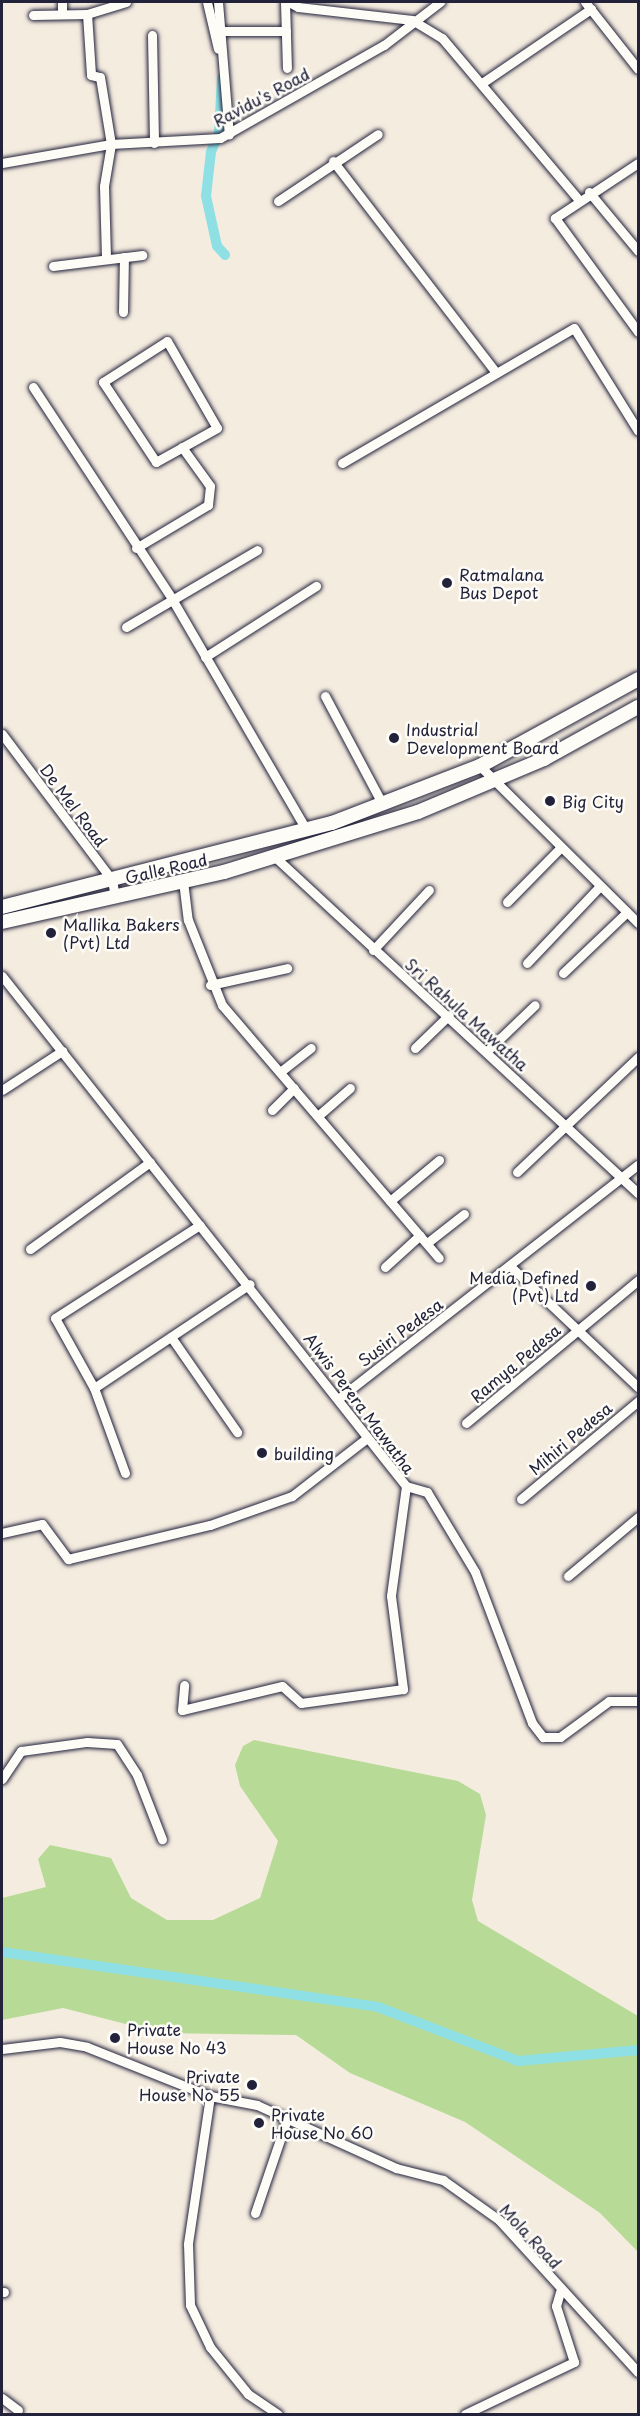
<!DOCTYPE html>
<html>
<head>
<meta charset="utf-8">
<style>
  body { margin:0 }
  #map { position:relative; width:640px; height:2416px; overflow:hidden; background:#f5ece0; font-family:"Playpen Sans",sans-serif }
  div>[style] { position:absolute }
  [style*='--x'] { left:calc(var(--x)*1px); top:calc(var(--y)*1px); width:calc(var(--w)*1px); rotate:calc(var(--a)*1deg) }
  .green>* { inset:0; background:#b7db96 }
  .canal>* { height:10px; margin:-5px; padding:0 5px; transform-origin:5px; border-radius:5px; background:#8ee0e5 }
  .roads { filter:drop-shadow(0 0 2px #22223b) drop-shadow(0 0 2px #22223b) }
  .minor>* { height:9px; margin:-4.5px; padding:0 4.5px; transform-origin:4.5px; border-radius:4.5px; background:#fdfcf7 }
  .highway>* { height:14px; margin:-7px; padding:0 7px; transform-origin:7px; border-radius:7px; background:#fdfcf7 }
  .dots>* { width:16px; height:16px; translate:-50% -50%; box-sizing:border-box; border:3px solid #fdfcf7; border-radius:50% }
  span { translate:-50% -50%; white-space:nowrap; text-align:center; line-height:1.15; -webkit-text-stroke:5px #fdfcf7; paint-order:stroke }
  .street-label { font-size:16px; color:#22223b }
  .poi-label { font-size:16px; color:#22223b }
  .left { translate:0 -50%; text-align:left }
  .right { translate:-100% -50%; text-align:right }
  .frame { position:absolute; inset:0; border:3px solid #22223b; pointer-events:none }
</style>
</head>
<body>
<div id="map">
  <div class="green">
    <div style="clip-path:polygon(254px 1740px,458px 1781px,480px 1794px,486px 1815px,472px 1900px,478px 1921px,638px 2016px,638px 2252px,600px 2213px,465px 2122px,350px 2073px,296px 2035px,161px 2033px,63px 2008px,2px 2020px,2px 1898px,46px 1887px,38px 1859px,50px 1845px,111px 1858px,131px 1898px,167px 1920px,213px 1920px,260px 1898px,278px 1841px,240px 1786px,235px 1765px,243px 1746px)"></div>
  </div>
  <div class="canal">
    <div style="--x:222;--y:78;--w:55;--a:93.1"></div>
    <div style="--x:219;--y:133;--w:21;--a:113"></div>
    <div style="--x:211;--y:152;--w:44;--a:96.5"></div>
    <div style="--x:206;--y:196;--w:51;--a:77.6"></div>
    <div style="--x:217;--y:246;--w:12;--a:48"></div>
    <div style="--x:2;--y:1952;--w:380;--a:8.3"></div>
    <div style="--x:378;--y:2007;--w:150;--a:21.1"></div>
    <div style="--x:518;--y:2061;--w:121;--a:-5.2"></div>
  </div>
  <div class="roads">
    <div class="minor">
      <div style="--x:62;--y:2;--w:12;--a:90"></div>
      <div style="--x:207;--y:2;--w:48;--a:76.8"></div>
      <div style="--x:218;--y:2;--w:133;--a:85.3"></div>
      <div style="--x:285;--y:2;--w:66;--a:88.3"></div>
      <div style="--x:289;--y:2;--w:10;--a:29"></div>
      <div style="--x:298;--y:7;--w:115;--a:6.5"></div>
      <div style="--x:412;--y:20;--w:35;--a:31"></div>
      <div style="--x:442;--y:38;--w:211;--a:49.8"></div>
      <div style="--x:585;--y:2;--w:85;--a:51.7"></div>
      <div style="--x:87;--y:14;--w:61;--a:86.2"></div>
      <div style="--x:91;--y:75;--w:9;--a:13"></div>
      <div style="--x:100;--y:77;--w:68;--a:80.7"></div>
      <div style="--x:111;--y:144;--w:43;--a:99.5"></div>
      <div style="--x:104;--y:186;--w:70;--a:88.4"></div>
      <div style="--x:33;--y:15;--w:54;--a:-1.1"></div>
      <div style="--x:87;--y:14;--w:41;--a:-17.1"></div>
      <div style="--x:223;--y:31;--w:63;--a:0"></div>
      <div style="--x:152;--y:35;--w:108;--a:88.9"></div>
      <div style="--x:482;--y:83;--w:132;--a:-34.2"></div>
      <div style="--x:333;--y:161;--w:267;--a:52.4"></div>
      <div style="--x:2;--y:163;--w:111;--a:-9.9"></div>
      <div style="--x:111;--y:144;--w:109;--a:-3.2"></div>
      <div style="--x:220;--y:138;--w:189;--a:-29.6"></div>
      <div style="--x:384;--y:45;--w:71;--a:-37.5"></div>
      <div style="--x:638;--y:163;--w:100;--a:146.5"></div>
      <div style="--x:555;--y:218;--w:141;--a:53.9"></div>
      <div style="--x:589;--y:192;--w:77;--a:50.3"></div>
      <div style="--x:278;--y:201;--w:120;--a:-33.8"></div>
      <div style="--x:53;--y:266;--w:90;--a:-7"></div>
      <div style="--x:123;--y:312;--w:55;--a:-89"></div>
      <div style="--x:167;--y:341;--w:100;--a:60.1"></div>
      <div style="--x:217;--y:428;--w:70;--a:150.9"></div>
      <div style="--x:156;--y:462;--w:96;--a:-123.5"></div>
      <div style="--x:103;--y:382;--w:76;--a:-32.6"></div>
      <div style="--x:33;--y:387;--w:254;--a:56.7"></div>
      <div style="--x:172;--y:599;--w:268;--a:59.8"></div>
      <div style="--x:342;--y:463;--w:268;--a:-30.2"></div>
      <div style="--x:574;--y:328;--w:121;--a:58.1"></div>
      <div style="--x:136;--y:548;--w:84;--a:-30.8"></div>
      <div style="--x:208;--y:505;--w:19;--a:-84"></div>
      <div style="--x:210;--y:486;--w:48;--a:-125.7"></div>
      <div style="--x:126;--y:627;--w:152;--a:-30.4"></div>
      <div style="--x:205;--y:657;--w:132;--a:-32.6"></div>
      <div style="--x:325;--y:696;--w:123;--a:62"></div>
      <div style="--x:2;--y:734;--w:183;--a:53"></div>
      <div style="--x:112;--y:880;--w:17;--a:80"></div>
      <div style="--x:480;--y:766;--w:223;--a:44.8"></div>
      <div style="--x:275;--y:857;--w:495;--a:42.8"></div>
      <div style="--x:183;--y:881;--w:39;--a:83"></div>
      <div style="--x:188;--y:920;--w:92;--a:68.2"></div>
      <div style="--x:222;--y:1005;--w:333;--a:49.4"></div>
      <div style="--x:507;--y:902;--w:76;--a:-45.5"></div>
      <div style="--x:373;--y:950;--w:82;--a:-47"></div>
      <div style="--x:527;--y:963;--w:106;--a:-46.5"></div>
      <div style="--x:563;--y:973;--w:88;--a:-43.6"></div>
      <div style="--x:2;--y:976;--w:651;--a:51.62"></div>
      <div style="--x:406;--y:1486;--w:111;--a:97.8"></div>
      <div style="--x:391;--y:1596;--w:94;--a:82.6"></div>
      <div style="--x:403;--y:1689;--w:103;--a:172.2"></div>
      <div style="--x:301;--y:1703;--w:25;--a:-138"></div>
      <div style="--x:282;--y:1686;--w:103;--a:166.5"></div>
      <div style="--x:182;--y:1710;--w:25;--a:-85"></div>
      <div style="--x:210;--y:985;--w:79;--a:-12.4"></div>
      <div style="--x:415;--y:1048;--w:47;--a:-44.1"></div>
      <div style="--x:487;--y:1051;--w:66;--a:-43.8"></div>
      <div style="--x:280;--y:1072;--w:39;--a:-38"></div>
      <div style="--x:2;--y:1090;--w:72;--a:-33"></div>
      <div style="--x:272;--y:1110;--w:31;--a:-45"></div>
      <div style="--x:319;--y:1115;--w:41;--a:-41.1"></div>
      <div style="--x:517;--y:1172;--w:167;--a:-43.5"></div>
      <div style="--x:390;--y:1201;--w:64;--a:-39.9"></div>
      <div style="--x:427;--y:1243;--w:47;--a:-38.1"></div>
      <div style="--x:30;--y:1249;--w:148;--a:-35.9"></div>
      <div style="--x:385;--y:1267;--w:47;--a:-42.4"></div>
      <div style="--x:511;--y:1267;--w:175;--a:43.4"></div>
      <div style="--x:171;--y:1337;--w:116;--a:55.2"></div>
      <div style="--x:94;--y:1388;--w:187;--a:-33.7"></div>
      <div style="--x:338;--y:1399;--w:380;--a:-38"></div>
      <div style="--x:466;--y:1423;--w:224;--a:-39.7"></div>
      <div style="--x:125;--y:1473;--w:90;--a:-110"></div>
      <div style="--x:94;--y:1388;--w:80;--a:-119.1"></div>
      <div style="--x:55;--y:1318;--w:172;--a:-32.7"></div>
      <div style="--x:406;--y:1486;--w:22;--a:16"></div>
      <div style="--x:427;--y:1492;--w:93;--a:59"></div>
      <div style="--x:475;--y:1572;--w:161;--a:69.3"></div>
      <div style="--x:532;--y:1723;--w:18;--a:52"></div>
      <div style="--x:543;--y:1737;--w:17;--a:0"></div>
      <div style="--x:560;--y:1737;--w:61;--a:-36.3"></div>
      <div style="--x:609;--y:1701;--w:29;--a:0"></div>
      <div style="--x:521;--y:1499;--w:153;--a:-39.9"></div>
      <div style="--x:2;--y:1533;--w:41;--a:-12.7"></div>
      <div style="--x:42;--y:1524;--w:44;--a:53.4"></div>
      <div style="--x:68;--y:1559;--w:146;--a:-13.5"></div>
      <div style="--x:210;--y:1525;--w:87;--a:-19.5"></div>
      <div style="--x:292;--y:1496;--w:95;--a:-37.7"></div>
      <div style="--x:568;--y:1576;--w:92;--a:-40.1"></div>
      <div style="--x:2;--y:1779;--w:34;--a:-56"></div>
      <div style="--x:21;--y:1751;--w:67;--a:-7.8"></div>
      <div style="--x:87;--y:1742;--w:30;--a:4"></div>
      <div style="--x:117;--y:1744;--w:37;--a:57"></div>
      <div style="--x:137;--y:1775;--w:69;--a:68.7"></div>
      <div style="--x:2;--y:2049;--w:58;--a:-6.9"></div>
      <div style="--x:60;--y:2042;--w:27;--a:10"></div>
      <div style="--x:87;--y:2047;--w:132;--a:21.7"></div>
      <div style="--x:210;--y:2096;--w:48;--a:10.8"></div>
      <div style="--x:257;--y:2105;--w:153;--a:24.4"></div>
      <div style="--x:396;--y:2168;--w:49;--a:14.3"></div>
      <div style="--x:443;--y:2180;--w:69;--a:35.5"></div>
      <div style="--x:499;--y:2220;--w:206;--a:47.6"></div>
      <div style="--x:210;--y:2096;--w:150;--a:98.5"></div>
      <div style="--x:188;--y:2244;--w:61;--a:88.1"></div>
      <div style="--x:190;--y:2305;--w:47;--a:64.5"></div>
      <div style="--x:210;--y:2347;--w:60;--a:51"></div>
      <div style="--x:248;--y:2394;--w:36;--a:34"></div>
      <div style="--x:255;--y:2213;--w:99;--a:-71.2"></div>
      <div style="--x:2;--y:2292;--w:2;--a:0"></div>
      <div style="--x:2;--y:2398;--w:20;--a:37"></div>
      <div style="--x:465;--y:2414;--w:121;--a:-25.5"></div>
      <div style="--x:574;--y:2362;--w:59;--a:-107.8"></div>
      <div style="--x:556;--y:2306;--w:15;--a:-74"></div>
    </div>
    <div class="highway">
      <div style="--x:2;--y:907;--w:341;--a:-14.3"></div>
      <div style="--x:332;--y:823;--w:159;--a:-21.1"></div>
      <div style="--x:480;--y:766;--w:180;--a:-28.8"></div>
      <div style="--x:2;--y:922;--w:228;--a:-12.7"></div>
      <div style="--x:224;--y:872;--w:203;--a:-17.2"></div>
      <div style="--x:418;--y:812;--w:137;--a:-22.8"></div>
      <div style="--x:544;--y:759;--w:107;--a:-29"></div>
    </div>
  </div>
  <div class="dots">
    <div style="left:447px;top:583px;background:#22223b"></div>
    <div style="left:394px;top:738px;background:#22223b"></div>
    <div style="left:550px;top:801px;background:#22223b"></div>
    <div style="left:51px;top:933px;background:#22223b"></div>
    <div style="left:591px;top:1286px;background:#22223b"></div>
    <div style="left:262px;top:1453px;background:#22223b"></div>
    <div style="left:115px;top:2038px;background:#22223b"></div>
    <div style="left:252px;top:2085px;background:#22223b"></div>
    <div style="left:259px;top:2123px;background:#22223b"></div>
  </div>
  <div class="street-label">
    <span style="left:261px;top:97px;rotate:-28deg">Ravidu's Road</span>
    <span style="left:74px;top:805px;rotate:53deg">De Mel Road</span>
    <span style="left:166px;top:868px;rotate:-13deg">Galle Road</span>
    <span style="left:467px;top:1014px;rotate:42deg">Sri Rahula Mawatha</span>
    <span style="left:400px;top:1332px;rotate:-37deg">Susiri Pedesa</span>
    <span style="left:515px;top:1363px;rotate:-40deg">Ramya Pedesa</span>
    <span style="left:360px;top:1403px;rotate:53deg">Alwis Perera Mawatha</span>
    <span style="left:570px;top:1438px;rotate:-40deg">Mihiri Pedesa</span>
    <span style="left:531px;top:2236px;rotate:47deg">Mola Road</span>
  </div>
  <div class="poi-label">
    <span class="left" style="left:459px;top:583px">Ratmalana<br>Bus Depot</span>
    <span class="left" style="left:406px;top:738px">Industrial<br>Development Board</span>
    <span class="left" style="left:562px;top:801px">Big City</span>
    <span class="left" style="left:63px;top:933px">Mallika Bakers<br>(Pvt) Ltd</span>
    <span class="right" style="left:579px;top:1286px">Media Defined<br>(Pvt) Ltd</span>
    <span class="left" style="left:274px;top:1453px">building</span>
    <span class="left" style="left:127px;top:2038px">Private<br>House No 43</span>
    <span class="right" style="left:240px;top:2085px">Private<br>House No 55</span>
    <span class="left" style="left:271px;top:2123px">Private<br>House No 60</span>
  </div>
  <div class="frame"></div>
</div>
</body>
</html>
